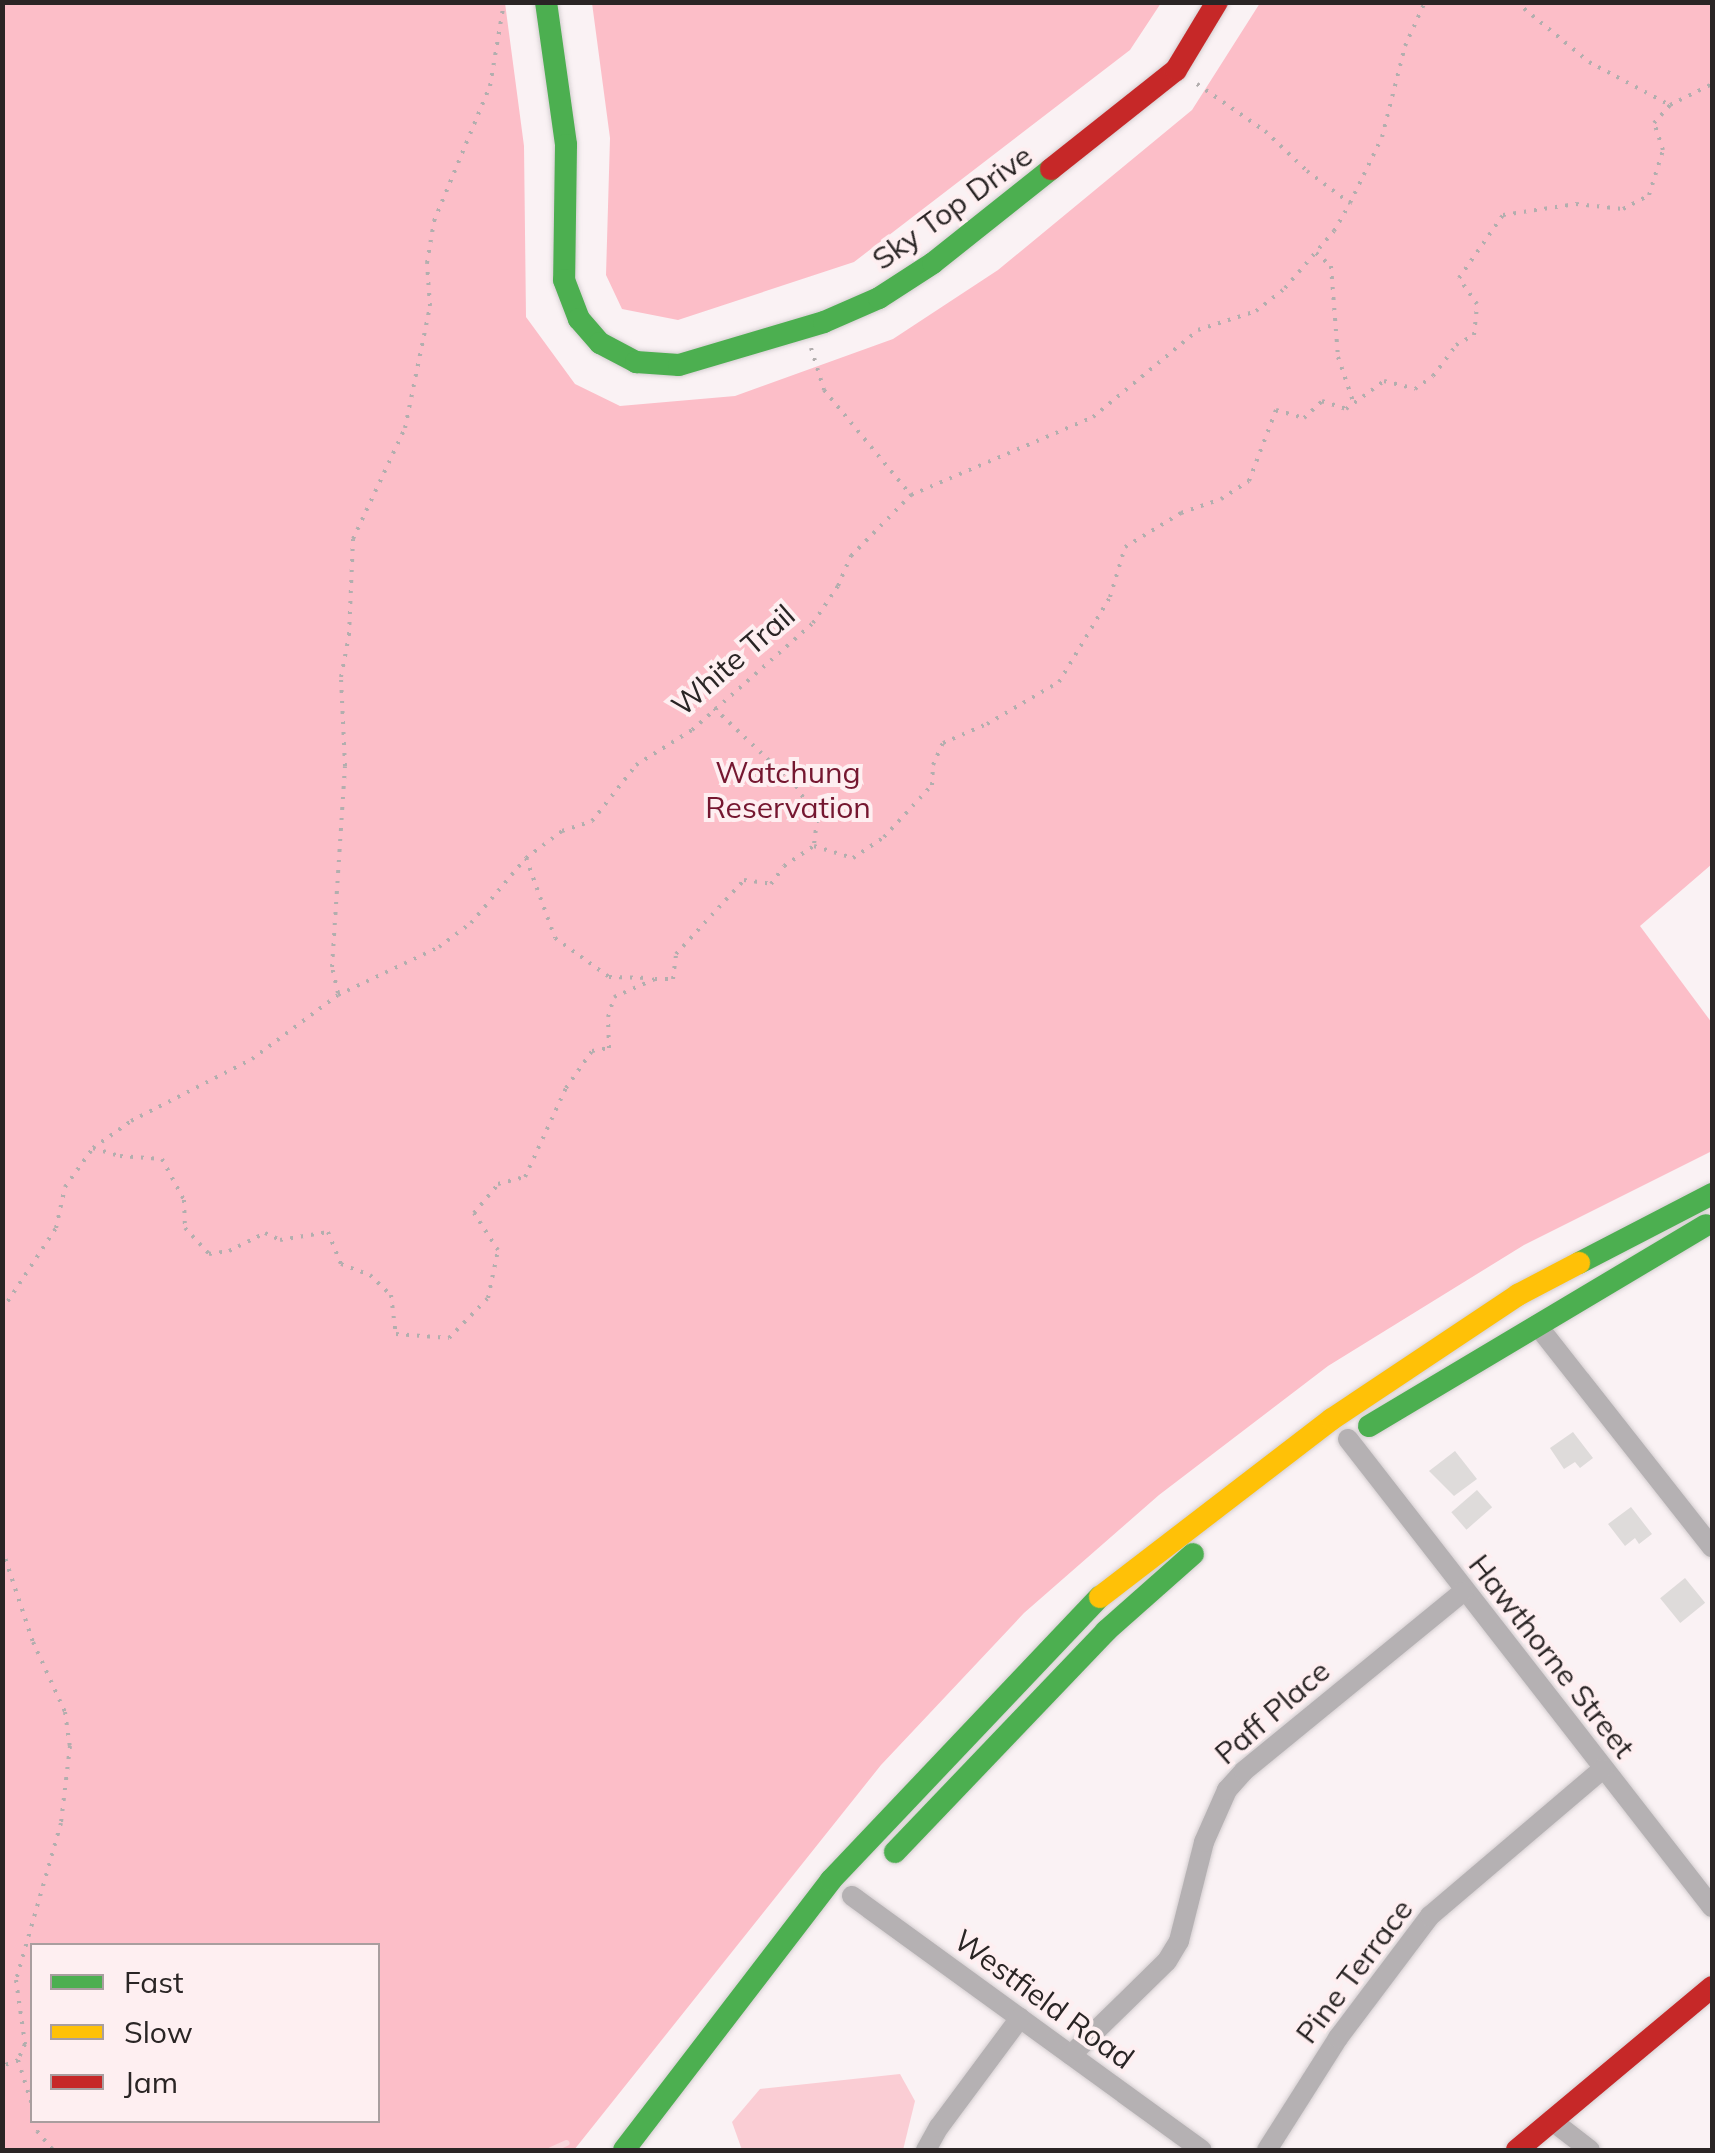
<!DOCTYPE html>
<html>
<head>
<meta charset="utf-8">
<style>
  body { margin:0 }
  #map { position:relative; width:1715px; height:2153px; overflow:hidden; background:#faf2f4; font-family:Mulish,sans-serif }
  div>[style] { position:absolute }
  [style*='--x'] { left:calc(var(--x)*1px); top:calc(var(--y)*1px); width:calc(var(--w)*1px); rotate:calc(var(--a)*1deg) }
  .green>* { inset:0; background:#facdd4 }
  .forest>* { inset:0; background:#fcbec8 }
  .stream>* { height:6px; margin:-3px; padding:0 3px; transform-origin:3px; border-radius:3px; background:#fad7dc }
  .building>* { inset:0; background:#dedbda; transform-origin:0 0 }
  .path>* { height:4px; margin-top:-2px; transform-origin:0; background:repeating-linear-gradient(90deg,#b2aeae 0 2.5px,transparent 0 10.5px) }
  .roads { filter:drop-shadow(0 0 2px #d4ced0) drop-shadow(0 0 2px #d4ced0) }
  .street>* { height:20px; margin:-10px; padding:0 10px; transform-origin:10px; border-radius:10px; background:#b5b1b3 }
  .fast>* { height:22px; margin:-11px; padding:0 11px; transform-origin:11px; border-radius:11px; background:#4caf50 }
  .slow>* { height:22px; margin:-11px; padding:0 11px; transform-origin:11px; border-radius:11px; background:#ffc107 }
  .jam>* { height:22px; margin:-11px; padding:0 11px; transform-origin:11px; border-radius:11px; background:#c62828 }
  span { translate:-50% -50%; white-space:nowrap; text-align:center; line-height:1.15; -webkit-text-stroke:8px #feeff1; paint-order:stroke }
  .street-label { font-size:30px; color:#2a2525 }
  .park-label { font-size:30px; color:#751730 }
  .frame { position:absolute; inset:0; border:5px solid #2a2525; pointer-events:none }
  .legend { position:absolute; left:30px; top:1943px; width:350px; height:180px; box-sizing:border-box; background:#feeff1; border:2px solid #a99e9f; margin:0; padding:12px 18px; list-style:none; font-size:30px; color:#2a2525 }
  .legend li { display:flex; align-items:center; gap:20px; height:50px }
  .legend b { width:50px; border:2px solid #a99e9f }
</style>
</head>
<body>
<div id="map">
  <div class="green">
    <div style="clip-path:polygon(900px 2074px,915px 2101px,903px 2150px,742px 2150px,732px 2122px,760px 2089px)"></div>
  </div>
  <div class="forest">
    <div style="clip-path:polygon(evenodd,3px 2px,505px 3px,524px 146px,526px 317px,575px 384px,620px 406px,735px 396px,893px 339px,998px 270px,1192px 110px,1260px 3px,1712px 3px,1712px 864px,1640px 926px,1712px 1023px,1712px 1151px,1524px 1245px,1328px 1366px,1159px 1495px,1024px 1613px,881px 1765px,574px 2150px,3px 2150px,3px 2px,32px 1946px,378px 1946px,378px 2120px,32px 2120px,32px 1946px)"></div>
    <div style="clip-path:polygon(592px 3px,592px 2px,1161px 3px,1130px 50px,854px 262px,678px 320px,622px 309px,606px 275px,610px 138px)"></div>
  </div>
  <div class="stream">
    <div style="--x:551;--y:2150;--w:17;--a:-24"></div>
  </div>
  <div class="building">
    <div style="clip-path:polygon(1573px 1432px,1593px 1458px,1580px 1468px,1575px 1462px,1564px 1469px,1550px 1448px)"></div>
    <div style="clip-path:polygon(1455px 1451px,1477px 1479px,1454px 1496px,1429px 1471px)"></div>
    <div style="left:1477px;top:1490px;width:23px;height:34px;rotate:49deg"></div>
    <div style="clip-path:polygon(1631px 1507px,1652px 1534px,1639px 1544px,1635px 1538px,1625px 1546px,1608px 1524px)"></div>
    <div style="left:1685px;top:1578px;width:32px;height:32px;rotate:51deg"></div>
  </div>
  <div class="path">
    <div style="--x:1516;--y:2;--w:94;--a:39.4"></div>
    <div style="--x:1589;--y:62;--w:92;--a:28"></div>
    <div style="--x:1197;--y:84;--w:83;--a:34.7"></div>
    <div style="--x:1265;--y:131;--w:58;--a:43.6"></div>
    <div style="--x:1307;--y:171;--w:54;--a:36.7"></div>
    <div style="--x:1316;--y:253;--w:20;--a:41"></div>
    <div style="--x:1331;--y:266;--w:91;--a:85.6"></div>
    <div style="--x:1338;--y:357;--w:50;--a:71.2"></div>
    <div style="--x:811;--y:348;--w:44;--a:72.8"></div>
    <div style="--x:824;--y:390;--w:136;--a:50.4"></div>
    <div style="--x:714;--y:708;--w:113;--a:43.6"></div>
    <div style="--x:796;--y:786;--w:40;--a:58"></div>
    <div style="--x:817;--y:820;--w:26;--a:97"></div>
    <div style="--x:526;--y:858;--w:85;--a:70.1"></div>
    <div style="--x:555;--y:938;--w:67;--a:35.8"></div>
    <div style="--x:609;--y:977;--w:42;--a:1.4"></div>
    <div style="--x:338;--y:993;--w:27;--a:-103"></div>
    <div style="--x:332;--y:967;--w:201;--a:-86.3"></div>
    <div style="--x:345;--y:766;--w:89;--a:-92.6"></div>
    <div style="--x:341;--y:677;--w:43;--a:-79.2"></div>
    <div style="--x:349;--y:635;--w:96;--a:-87.6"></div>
    <div style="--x:353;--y:539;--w:123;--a:-64.9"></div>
    <div style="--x:405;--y:428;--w:125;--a:-78.4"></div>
    <div style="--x:430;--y:306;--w:43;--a:-94"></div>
    <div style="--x:427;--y:263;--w:43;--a:-80.5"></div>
    <div style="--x:434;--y:221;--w:146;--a:-67.5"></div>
    <div style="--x:490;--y:86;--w:85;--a:-80.5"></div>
    <div style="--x:93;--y:1148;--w:28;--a:17"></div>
    <div style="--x:120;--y:1156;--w:42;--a:4.1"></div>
    <div style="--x:162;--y:1159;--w:47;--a:61.8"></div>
    <div style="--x:184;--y:1200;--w:28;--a:88"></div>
    <div style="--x:185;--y:1228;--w:35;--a:47"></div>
    <div style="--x:209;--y:1254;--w:20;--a:-9"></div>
    <div style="--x:229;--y:1251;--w:40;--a:-26.6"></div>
    <div style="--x:265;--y:1233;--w:17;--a:25"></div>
    <div style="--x:280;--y:1240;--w:49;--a:-9.5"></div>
    <div style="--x:328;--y:1232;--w:35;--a:68"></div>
    <div style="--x:341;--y:1264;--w:31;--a:21"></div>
    <div style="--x:370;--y:1275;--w:29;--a:44"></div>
    <div style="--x:391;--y:1295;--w:39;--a:83"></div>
    <div style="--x:396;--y:1334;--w:53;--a:4.3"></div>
    <div style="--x:449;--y:1338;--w:56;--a:-45.7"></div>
    <div style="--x:488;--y:1298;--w:49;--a:-78.2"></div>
    <div style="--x:498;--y:1250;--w:44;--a:-123"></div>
    <div style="--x:474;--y:1213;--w:38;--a:-50"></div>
    <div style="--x:498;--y:1184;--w:28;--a:-15"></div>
    <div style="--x:525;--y:1177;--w:98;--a:-65.3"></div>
    <div style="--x:566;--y:1088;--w:45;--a:-54.9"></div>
    <div style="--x:592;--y:1051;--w:17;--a:-10"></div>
    <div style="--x:609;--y:1048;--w:31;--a:-92"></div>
    <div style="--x:608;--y:1017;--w:21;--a:-73"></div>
    <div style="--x:614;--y:997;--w:45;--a:-23.7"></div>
    <div style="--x:655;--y:979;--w:18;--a:0"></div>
    <div style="--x:673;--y:979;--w:25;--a:-83"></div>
    <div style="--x:676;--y:954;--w:100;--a:-47.4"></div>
    <div style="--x:744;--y:880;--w:27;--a:8"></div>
    <div style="--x:771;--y:884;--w:22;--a:-54"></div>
    <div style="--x:784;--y:866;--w:36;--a:-34"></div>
    <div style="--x:814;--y:846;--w:41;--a:17.1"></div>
    <div style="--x:853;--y:858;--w:37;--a:-34"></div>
    <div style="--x:884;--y:837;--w:71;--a:-47.3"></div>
    <div style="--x:932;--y:785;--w:20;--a:-87"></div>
    <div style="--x:933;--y:765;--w:24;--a:-66"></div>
    <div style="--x:943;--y:743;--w:48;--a:-23.4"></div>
    <div style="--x:987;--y:724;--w:83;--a:-30.3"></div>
    <div style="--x:1059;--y:682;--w:99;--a:-59"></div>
    <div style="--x:1110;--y:597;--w:52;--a:-73.3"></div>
    <div style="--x:1125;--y:547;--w:66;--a:-31.3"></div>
    <div style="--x:1181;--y:513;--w:42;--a:-19.3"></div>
    <div style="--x:1221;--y:499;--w:33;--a:-33"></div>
    <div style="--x:1249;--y:481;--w:76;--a:-69.2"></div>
    <div style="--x:1276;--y:410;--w:29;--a:16"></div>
    <div style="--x:1304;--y:418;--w:25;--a:-43"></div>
    <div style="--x:1322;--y:401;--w:25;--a:18"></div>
    <div style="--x:1346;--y:409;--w:47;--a:-36.4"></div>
    <div style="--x:1384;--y:381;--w:32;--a:14"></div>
    <div style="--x:1415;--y:389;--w:22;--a:-36"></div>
    <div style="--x:1433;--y:376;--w:39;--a:-53"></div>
    <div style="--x:1456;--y:345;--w:21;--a:-29"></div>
    <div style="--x:1474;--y:335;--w:31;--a:-84"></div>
    <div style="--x:1477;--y:304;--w:32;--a:-125"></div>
    <div style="--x:1459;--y:278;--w:77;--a:-55.1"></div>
    <div style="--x:1503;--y:215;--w:74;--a:-8.6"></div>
    <div style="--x:1576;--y:204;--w:47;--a:6.1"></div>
    <div style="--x:1623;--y:209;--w:30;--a:-28"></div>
    <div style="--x:1649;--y:195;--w:47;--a:-72.7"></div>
    <div style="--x:1663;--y:150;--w:28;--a:-108"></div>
    <div style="--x:1654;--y:123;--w:24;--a:-48"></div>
    <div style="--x:1670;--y:105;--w:47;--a:-26.6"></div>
    <div style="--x:2;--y:1310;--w:98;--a:-56.6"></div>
    <div style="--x:56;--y:1228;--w:42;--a:-77.6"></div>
    <div style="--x:65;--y:1187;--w:48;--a:-54.3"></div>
    <div style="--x:93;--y:1148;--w:47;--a:-35.4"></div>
    <div style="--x:131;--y:1121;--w:136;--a:-27.1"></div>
    <div style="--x:252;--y:1059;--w:107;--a:-36.7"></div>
    <div style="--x:338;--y:995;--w:112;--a:-25.4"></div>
    <div style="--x:439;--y:947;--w:40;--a:-37"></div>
    <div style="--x:471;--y:923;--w:85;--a:-49.8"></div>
    <div style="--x:526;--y:858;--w:45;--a:-36.9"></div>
    <div style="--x:562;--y:831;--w:32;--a:-18"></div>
    <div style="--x:592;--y:821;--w:71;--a:-51.8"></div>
    <div style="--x:636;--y:765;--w:66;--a:-32"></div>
    <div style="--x:692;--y:730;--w:162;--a:-41.5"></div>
    <div style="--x:813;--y:623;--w:45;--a:-56"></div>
    <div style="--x:838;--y:586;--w:33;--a:-67"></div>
    <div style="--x:851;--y:556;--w:86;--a:-45.5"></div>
    <div style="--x:911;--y:495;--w:198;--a:-23.2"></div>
    <div style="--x:1093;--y:417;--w:136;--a:-39.6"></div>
    <div style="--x:1198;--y:330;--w:61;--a:-18.1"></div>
    <div style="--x:1256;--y:311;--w:37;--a:-38"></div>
    <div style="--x:1285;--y:288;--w:75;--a:-49.3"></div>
    <div style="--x:1334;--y:231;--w:32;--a:-60"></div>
    <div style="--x:1350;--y:203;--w:73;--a:-64.1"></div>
    <div style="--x:1382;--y:137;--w:94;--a:-75.8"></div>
    <div style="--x:1405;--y:46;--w:48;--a:-65.6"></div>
    <div style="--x:2;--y:1407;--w:25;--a:90"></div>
    <div style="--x:2;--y:1549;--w:98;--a:71.6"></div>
    <div style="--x:33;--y:1642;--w:77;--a:65.4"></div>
    <div style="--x:65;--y:1712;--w:34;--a:82"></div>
    <div style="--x:70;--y:1746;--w:78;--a:96.7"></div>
    <div style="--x:61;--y:1823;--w:163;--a:106"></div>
    <div style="--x:16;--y:1980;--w:65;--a:82"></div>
    <div style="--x:25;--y:2044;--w:17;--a:114"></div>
    <div style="--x:18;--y:2060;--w:17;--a:159"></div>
    <div style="--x:18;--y:2060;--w:47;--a:72.7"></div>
    <div style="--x:35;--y:2120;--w:11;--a:80"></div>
    <div style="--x:37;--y:2131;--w:25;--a:50"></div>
  </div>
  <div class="roads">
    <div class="street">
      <div style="--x:1537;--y:1325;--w:283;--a:51.8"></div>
      <div style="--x:1348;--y:1439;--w:593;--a:52.13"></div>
      <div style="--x:852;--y:1896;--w:432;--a:36"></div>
      <div style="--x:1071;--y:2055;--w:134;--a:-44.4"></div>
      <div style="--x:1167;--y:1961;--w:23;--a:-59"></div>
      <div style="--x:1179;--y:1941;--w:102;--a:-75.8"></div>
      <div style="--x:1204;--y:1842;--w:57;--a:-66.1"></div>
      <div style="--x:1227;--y:1790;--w:25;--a:-48"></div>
      <div style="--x:1244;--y:1771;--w:283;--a:-39.3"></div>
      <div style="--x:1551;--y:2120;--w:49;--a:37.6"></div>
      <div style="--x:926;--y:2150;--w:26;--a:-61"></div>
      <div style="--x:939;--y:2127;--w:136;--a:-53.4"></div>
      <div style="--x:1267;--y:2150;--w:133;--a:-57.6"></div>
      <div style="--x:1338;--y:2038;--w:153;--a:-53"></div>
      <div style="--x:1430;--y:1916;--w:227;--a:-40.4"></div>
    </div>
    <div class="fast">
      <div style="--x:546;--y:2;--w:144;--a:82"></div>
      <div style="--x:566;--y:145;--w:135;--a:90.8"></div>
      <div style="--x:564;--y:280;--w:42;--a:69"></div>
      <div style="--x:579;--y:319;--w:32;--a:49"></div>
      <div style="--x:600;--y:343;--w:41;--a:27.8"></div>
      <div style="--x:636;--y:362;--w:43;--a:4"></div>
      <div style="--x:679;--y:365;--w:151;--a:-16.5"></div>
      <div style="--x:824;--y:322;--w:60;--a:-23.6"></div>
      <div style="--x:879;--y:298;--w:64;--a:-32.9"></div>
      <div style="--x:933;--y:263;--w:151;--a:-38.5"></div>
      <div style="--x:1579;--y:1263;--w:150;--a:-27.4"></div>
      <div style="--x:1369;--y:1426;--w:392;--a:-30.8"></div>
      <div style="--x:895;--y:1852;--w:306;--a:-46.3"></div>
      <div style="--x:1106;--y:1631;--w:116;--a:-41.5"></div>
      <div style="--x:624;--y:2150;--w:340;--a:-52.5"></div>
      <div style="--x:831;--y:1880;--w:390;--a:-46.5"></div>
    </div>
    <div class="slow">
      <div style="--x:1100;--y:1597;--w:292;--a:-37.5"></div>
      <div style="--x:1332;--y:1419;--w:224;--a:-33.7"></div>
      <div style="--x:1518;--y:1295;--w:69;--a:-27.7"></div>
    </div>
    <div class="jam">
      <div style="--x:1051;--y:169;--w:159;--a:-38.4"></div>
      <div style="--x:1176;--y:70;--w:79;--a:-58.9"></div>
      <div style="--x:1517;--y:2150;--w:254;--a:-39.9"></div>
    </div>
  </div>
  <div class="street-label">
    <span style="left:952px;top:207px;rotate:-36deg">Sky Top Drive</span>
    <span style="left:733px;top:660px;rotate:-41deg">White Trail</span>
    <span style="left:1552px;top:1656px;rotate:52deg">Hawthorne Street</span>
    <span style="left:1272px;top:1712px;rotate:-41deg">Paff Place</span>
    <span style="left:1354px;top:1971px;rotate:-53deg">Pine Terrace</span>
    <span style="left:1044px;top:1999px;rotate:36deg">Westfield Road</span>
  </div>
  <div class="park-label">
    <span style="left:788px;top:789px">Watchung<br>Reservation</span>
  </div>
  <div class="frame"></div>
  <ul class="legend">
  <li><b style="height:12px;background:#4caf50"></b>Fast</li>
  <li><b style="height:12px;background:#ffc107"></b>Slow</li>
  <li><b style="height:12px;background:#c62828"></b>Jam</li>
  </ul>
</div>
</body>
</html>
